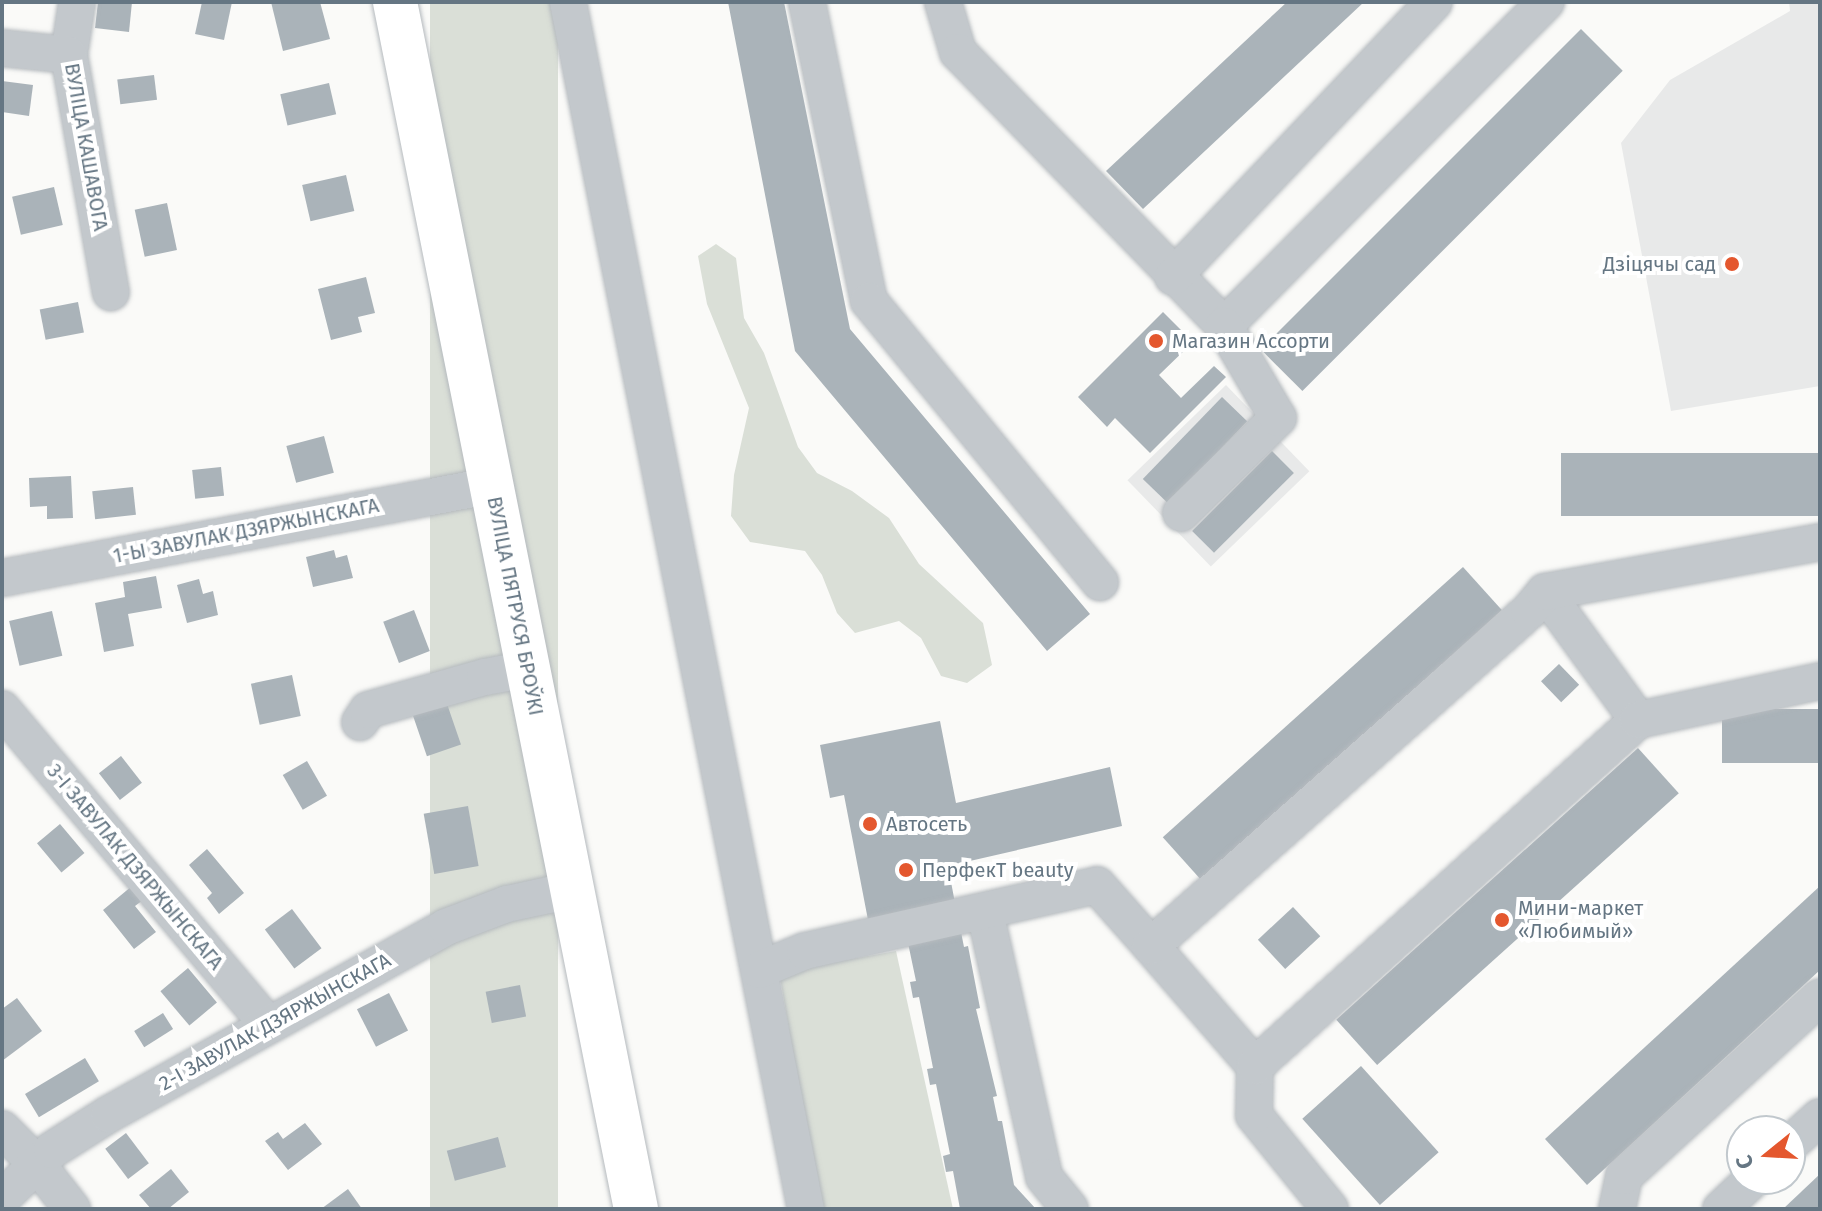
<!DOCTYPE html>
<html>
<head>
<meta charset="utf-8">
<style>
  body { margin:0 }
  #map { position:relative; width:1822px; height:1211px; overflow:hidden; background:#fafaf8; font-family:"Fira Sans",sans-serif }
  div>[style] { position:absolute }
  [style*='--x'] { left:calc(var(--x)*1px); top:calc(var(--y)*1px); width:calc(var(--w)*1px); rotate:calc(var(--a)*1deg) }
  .built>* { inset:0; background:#e8e9e9; transform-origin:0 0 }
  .green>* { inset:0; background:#dadfd7; transform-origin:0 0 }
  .building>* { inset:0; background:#aab3b9; transform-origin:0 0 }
  .roads { filter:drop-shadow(0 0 2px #b5babe) drop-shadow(0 0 2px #b5babe) }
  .minor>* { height:36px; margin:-18px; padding:0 18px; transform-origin:18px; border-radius:18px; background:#c3c8cc }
  .major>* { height:44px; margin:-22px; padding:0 22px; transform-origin:22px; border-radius:22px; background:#fff }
  .dots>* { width:22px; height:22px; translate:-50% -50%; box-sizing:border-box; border:4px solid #fff; border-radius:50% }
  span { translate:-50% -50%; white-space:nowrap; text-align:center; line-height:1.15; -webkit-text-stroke:8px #fff; paint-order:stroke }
  .street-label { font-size:20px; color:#657683 }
  .poi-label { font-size:20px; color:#657683 }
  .right { translate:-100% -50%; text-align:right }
  .left { translate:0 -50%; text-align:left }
  .frame { position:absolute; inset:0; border:4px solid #657683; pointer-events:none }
  .north { position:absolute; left:1726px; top:1115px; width:80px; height:80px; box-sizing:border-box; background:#fff; border:2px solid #c1c8cd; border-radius:50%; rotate:252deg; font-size:22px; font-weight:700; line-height:32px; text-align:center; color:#657683 }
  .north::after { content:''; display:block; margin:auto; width:28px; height:36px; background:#e4572e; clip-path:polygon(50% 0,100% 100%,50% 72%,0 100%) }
</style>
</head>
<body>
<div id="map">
  <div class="built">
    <div style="clip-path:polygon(1789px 2px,1820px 2px,1820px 386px,1671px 411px,1621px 143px,1670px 80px,1790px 11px)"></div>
    <div style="left:1226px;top:385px;width:120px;height:137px;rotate:46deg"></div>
  </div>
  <div class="green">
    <div style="left:430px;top:2px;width:128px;height:1231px"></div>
    <div style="clip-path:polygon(716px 244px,736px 258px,744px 318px,764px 353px,798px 447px,817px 473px,852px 491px,889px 518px,919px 564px,983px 623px,992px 665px,967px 683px,941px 676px,921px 638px,899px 621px,855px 633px,837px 613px,822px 575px,805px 551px,750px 542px,731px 516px,734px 475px,749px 408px,707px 304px,698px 256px)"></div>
    <div style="clip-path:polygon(896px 951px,953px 1209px,820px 1209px,779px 972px)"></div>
  </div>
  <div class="building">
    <div style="clip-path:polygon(98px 2px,132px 2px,129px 32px,95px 28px)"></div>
    <div style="clip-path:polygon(202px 2px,232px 2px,224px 40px,195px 34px)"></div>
    <div style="clip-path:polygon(271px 2px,320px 2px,330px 39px,283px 51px)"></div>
    <div style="clip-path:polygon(728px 2px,784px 2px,850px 329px,1090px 614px,1047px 651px,795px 351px)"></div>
    <div style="clip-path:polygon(1287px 2px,1364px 2px,1143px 209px,1106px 171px)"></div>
    <div style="left:1581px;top:29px;width:59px;height:453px;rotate:45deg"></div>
    <div style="left:154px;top:75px;width:25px;height:37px;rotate:83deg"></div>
    <div style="clip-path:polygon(2px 81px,33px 85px,29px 116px,2px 112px)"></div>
    <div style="left:329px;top:83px;width:32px;height:50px;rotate:77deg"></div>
    <div style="left:346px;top:175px;width:37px;height:45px;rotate:77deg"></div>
    <div style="left:54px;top:187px;width:39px;height:43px;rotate:77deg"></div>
    <div style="left:167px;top:203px;width:48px;height:33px;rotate:78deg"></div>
    <div style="clip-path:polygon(366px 277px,375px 313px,358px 317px,362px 332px,331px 340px,318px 289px)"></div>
    <div style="left:78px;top:302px;width:31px;height:39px;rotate:79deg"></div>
    <div style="clip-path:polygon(1163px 312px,1193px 342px,1159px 375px,1181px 398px,1214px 366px,1226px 377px,1150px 453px,1115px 418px,1107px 427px,1078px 397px)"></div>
    <div style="left:1222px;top:397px;width:35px;height:114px;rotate:44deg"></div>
    <div style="left:324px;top:436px;width:38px;height:39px;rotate:75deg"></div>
    <div style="left:1272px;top:451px;width:31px;height:113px;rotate:45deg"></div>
    <div style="left:1820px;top:453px;width:63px;height:259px;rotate:90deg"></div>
    <div style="left:221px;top:467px;width:29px;height:29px;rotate:84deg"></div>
    <div style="clip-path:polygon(71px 476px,73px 518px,47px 519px,47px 506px,30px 507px,29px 478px)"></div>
    <div style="left:133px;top:487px;width:28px;height:41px;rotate:84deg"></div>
    <div style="clip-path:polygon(334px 550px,336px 558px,347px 555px,353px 578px,313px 587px,306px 557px)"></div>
    <div style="left:1463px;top:567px;width:58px;height:404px;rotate:48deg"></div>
    <div style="clip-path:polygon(156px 576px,162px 608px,128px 614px,134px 646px,104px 652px,95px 603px,125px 597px,123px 582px)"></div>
    <div style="clip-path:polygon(199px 579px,203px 594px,213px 591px,218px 615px,187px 623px,177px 585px)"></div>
    <div style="left:414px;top:610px;width:44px;height:33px;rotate:69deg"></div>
    <div style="left:52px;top:611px;width:46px;height:44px;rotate:77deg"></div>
    <div style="left:1559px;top:664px;width:29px;height:25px;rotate:46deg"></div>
    <div style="left:292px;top:675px;width:42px;height:42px;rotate:78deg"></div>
    <div style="left:446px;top:701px;width:46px;height:36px;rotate:71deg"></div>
    <div style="left:1820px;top:709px;width:54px;height:98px;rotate:90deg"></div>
    <div style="clip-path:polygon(940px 721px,956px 803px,1110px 767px,1122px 826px,948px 866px,955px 903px,868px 920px,844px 795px,830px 798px,820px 745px)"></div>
    <div style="left:1638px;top:748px;width:61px;height:406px;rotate:48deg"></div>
    <div style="left:121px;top:756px;width:34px;height:28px;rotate:52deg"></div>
    <div style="left:307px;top:761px;width:40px;height:28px;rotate:60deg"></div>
    <div style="left:468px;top:806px;width:61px;height:45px;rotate:80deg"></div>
    <div style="left:60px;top:824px;width:38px;height:30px;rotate:50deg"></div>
    <div style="clip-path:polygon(207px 849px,244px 893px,219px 914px,207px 898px,212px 893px,189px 865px)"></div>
    <div style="clip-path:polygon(132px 886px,143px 900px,135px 906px,156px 932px,134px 949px,103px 910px)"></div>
    <div style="clip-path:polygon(1820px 886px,1820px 970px,1587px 1185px,1545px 1139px)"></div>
    <div style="left:1293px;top:907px;width:40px;height:48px;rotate:47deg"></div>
    <div style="left:292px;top:909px;width:49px;height:34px;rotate:53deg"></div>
    <div style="clip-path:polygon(961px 932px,964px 947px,968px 946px,980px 1008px,976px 1009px,997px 1096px,993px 1097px,998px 1121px,1002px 1121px,1014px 1185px,1036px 1209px,960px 1209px,953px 1171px,946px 1172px,943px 1156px,950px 1154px,936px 1084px,930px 1085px,927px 1069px,933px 1068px,919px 997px,913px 998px,910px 982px,916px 981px,908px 943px)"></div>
    <div style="left:188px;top:968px;width:45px;height:36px;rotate:50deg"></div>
    <div style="left:520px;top:985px;width:32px;height:35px;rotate:79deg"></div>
    <div style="left:389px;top:993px;width:42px;height:36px;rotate:63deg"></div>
    <div style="clip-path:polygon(17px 998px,42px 1031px,2px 1061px,2px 1009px)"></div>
    <div style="left:163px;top:1013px;width:19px;height:34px;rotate:58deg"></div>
    <div style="left:85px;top:1058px;width:27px;height:70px;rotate:59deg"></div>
    <div style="left:1361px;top:1066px;width:116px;height:79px;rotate:48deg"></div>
    <div style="clip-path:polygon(305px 1123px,322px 1144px,288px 1170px,265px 1141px,278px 1132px,283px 1139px)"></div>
    <div style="left:126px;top:1133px;width:38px;height:26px;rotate:53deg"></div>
    <div style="left:498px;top:1137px;width:31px;height:53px;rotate:75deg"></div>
    <div style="clip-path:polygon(171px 1169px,189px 1192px,168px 1209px,151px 1209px,139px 1195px)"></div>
    <div style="clip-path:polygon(1820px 1174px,1820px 1209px,1783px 1209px)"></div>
    <div style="clip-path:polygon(348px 1189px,362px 1209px,321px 1209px)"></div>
  </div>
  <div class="roads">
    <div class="minor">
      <div style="--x:77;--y:2;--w:54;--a:98.6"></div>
      <div style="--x:69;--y:55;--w:241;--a:80"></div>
      <div style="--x:568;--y:2;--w:1230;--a:78.85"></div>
      <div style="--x:807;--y:2;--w:305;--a:78.3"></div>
      <div style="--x:869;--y:301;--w:364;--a:50.6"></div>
      <div style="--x:943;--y:2;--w:52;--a:73.3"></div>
      <div style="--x:958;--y:52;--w:382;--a:45.8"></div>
      <div style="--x:1224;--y:326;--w:457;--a:-45.2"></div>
      <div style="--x:2;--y:48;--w:67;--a:6"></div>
      <div style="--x:1173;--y:277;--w:379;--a:-46.5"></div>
      <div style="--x:1181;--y:513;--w:136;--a:-44.4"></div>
      <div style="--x:1278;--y:418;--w:107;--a:-120.4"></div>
      <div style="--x:2;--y:578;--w:498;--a:-10.7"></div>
      <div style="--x:1545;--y:592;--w:158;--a:54"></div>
      <div style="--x:2;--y:709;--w:413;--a:49.9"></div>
      <div style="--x:360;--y:722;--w:14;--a:-56"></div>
      <div style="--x:368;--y:710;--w:122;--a:-15.8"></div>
      <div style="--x:485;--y:677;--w:44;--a:-10.5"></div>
      <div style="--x:985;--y:912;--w:271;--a:77.4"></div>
      <div style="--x:1044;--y:1177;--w:41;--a:50.9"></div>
      <div style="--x:1151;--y:946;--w:159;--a:49.1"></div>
      <div style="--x:759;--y:970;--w:50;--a:-22.4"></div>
      <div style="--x:805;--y:951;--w:299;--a:-12.7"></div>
      <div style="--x:1097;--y:885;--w:81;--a:48.5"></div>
      <div style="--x:1151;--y:946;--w:505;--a:-41.55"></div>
      <div style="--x:1529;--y:611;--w:25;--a:-50"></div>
      <div style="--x:1545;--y:592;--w:280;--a:-10.3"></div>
      <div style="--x:2;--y:1129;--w:49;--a:45"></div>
      <div style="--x:37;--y:1164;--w:57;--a:52.1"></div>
      <div style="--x:1790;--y:1144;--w:40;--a:-42"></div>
      <div style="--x:2;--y:1198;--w:69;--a:-43.8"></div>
      <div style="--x:52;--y:1150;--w:67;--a:-32.3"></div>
      <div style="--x:109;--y:1114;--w:385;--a:-29"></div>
      <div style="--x:446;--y:927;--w:65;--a:-20.7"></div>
      <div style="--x:507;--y:904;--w:66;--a:-12.2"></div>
      <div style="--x:1330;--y:1209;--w:121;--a:-129"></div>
      <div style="--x:1254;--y:1115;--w:49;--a:-88.8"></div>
      <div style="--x:1255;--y:1066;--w:516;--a:-42.09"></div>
      <div style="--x:1638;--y:720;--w:186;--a:-12.1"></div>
      <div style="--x:1617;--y:1209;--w:34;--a:-78"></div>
      <div style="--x:1624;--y:1176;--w:265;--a:-42.4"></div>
      <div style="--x:1721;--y:1209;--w:44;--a:-43.2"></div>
    </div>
    <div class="major">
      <div style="--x:395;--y:2;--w:1231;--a:78.71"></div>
    </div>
  </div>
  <div class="dots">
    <div style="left:1732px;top:264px;background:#e4572e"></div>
    <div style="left:1156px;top:341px;background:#e4572e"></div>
    <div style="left:870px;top:824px;background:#e4572e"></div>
    <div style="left:906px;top:870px;background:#e4572e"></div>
    <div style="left:1502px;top:920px;background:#e4572e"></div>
  </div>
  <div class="street-label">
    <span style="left:86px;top:147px;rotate:80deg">ВУЛІЦА КАШАВОГА</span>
    <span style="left:246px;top:531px;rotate:-11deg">1-Ы ЗАВУЛАК ДЗЯРЖЫНСКАГА</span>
    <span style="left:515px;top:606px;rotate:79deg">ВУЛІЦА ПЯТРУСЯ БРОЎКІ</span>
    <span style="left:135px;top:867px;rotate:50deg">3-І ЗАВУЛАК ДЗЯРЖЫНСКАГА</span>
    <span style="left:275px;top:1022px;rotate:-29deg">2-І ЗАВУЛАК ДЗЯРЖЫНСКАГА</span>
  </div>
  <div class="poi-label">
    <span class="right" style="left:1716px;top:264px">Дзіцячы сад</span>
    <span class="left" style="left:1172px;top:341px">Магазин Ассорти</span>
    <span class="left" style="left:886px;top:824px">Автосеть</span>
    <span class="left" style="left:922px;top:870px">ПерфекТ beauty</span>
    <span class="left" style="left:1518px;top:920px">Мини-маркет<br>«Любимый»</span>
  </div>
  <div class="frame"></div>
  <div class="north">С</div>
</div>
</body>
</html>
